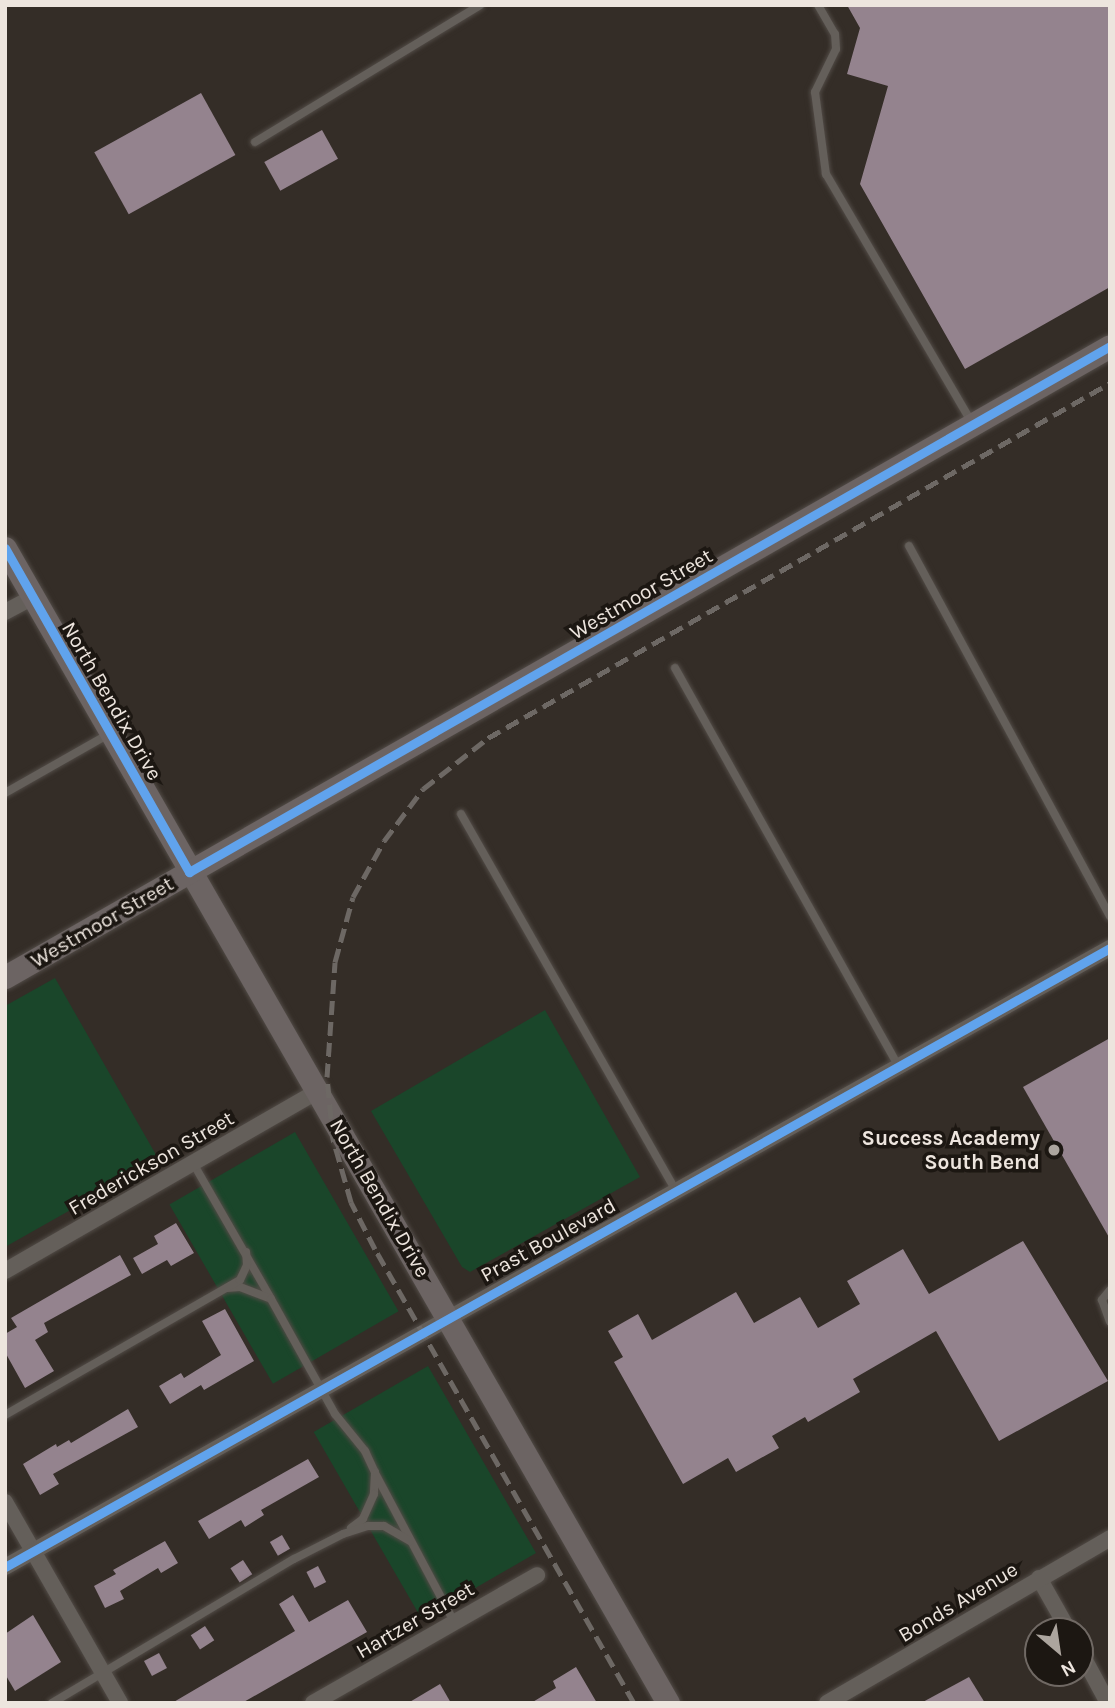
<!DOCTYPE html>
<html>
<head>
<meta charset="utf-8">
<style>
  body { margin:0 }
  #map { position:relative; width:1115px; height:1708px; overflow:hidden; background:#342d27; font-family:Karla,sans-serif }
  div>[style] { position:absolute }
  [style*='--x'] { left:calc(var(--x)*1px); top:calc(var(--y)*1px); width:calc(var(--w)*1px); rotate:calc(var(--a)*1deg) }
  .green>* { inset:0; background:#1a462a; transform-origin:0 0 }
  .building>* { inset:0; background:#94838e; transform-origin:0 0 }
  .roads { filter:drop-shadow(0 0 2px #514b46) drop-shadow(0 0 2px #514b46) }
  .lane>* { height:8px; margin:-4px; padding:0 4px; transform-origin:4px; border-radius:4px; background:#645f5a }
  .street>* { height:16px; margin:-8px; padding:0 8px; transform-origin:8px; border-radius:8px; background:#645f5a }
  .secondary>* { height:23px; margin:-11.5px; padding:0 11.5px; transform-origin:11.5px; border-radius:11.5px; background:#6c6463 }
  .rail>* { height:5px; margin-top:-2.5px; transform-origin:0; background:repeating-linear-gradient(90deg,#6d6864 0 14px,transparent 0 21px) }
  .cycleway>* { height:9px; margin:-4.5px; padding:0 4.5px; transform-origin:4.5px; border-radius:4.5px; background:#60a3ed }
  .dots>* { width:19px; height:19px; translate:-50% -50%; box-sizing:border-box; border:4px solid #1c1712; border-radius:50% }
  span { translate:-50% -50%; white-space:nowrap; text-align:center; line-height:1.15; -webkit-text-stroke:7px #1c1712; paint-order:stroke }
  .street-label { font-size:21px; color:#ede5de }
  .poi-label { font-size:21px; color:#ede5de; font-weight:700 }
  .right { translate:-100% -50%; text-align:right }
  .frame { position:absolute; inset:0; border:7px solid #ede5de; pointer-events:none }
  .north { position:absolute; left:1024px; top:1617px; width:70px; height:70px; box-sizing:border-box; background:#1c1712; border:2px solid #706964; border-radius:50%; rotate:151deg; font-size:19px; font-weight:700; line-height:28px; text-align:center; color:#ede5de }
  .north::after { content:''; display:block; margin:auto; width:24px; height:32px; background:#aca59e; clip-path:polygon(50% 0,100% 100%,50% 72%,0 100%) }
</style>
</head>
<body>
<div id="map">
  <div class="green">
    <div style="clip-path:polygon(55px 978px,159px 1160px,5px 1247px,5px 1006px)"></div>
    <div style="clip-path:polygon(545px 1010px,640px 1177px,470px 1272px,462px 1267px,371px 1111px)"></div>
    <div style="left:295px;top:1132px;width:207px;height:145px;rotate:60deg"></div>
    <div style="left:428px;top:1366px;width:216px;height:132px;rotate:60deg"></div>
  </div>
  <div class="building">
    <div style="clip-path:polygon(847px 5px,1110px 5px,1110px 287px,965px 369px,860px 184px,888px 86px,847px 74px,860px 28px)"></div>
    <div style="left:201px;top:93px;width:71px;height:122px;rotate:61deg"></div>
    <div style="left:322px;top:130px;width:33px;height:66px;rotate:61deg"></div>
    <div style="clip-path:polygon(1110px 1038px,1110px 1239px,1023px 1087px)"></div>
    <div style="clip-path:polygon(176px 1223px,194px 1253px,171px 1266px,167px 1260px,142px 1274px,133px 1258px,158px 1244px,154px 1236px)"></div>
    <div style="clip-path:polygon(1023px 1241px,1108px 1381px,999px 1441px,936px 1331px,853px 1379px,860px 1392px,808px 1422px,805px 1417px,772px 1436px,779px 1448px,736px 1472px,728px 1458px,683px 1484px,614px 1362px,623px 1357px,608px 1331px,638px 1314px,652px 1340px,736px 1292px,754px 1323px,800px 1297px,818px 1328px,860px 1304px,847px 1281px,903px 1249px,929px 1294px)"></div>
    <div style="clip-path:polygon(120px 1255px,131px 1275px,44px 1323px,48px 1332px,35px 1340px,54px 1371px,25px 1388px,5px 1352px,5px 1334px,17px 1327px,11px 1318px)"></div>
    <div style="clip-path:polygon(225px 1309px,254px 1361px,204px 1390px,201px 1385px,170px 1404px,159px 1386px,181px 1373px,184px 1378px,221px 1355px,202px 1321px)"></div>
    <div style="clip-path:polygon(128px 1409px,138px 1427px,53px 1474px,59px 1484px,40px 1495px,23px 1464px,56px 1444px,57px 1447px,69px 1440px,71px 1443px)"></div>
    <div style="clip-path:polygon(308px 1459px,319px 1477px,261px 1510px,264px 1515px,245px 1527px,241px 1520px,209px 1539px,198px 1521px)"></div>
    <div style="left:282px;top:1535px;width:16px;height:14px;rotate:60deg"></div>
    <div style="clip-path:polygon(165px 1541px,178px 1563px,161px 1573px,158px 1568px,120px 1591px,124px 1599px,105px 1608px,94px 1586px,116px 1574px,113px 1570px)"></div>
    <div style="left:243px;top:1560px;width:17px;height:15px;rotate:57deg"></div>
    <div style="left:318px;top:1566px;width:18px;height:13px;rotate:63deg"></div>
    <div style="clip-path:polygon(293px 1595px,309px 1622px,348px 1600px,367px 1632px,242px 1703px,172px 1703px,295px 1631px,279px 1604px)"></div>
    <div style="clip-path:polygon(33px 1615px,61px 1662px,15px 1691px,5px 1674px,5px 1634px)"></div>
    <div style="left:205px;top:1626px;width:17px;height:17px;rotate:57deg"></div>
    <div style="left:159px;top:1653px;width:17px;height:17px;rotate:62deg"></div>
    <div style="clip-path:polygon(576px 1667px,597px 1703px,531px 1703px,556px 1688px,553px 1681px)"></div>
    <div style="clip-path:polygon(969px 1677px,985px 1703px,921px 1703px)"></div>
    <div style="clip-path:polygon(440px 1684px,451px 1703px,408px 1703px)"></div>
  </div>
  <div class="roads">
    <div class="lane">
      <div style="--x:818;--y:5;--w:34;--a:60"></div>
      <div style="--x:835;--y:34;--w:15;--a:86"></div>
      <div style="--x:836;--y:49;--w:48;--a:116"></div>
      <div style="--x:815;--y:92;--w:83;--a:82.4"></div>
      <div style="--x:826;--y:174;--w:286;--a:59.6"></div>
      <div style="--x:255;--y:142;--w:263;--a:-31.3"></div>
      <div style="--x:909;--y:546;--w:421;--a:61.5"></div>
      <div style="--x:675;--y:668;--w:456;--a:60.7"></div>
      <div style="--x:5;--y:793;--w:120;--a:-29.6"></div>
      <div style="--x:461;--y:814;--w:432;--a:60.3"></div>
      <div style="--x:193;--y:1163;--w:155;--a:60.1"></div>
      <div style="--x:227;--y:1288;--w:13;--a:-4"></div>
      <div style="--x:240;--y:1287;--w:33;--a:21"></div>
      <div style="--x:271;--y:1299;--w:132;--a:60.9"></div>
      <div style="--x:335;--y:1414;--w:48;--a:51"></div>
      <div style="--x:365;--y:1451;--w:23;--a:65"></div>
      <div style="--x:375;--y:1472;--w:22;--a:93"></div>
      <div style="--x:374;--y:1494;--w:27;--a:114"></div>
      <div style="--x:363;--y:1519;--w:15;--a:143"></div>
      <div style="--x:1110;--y:1290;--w:13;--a:129"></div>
      <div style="--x:1102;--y:1300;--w:23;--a:70"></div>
      <div style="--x:5;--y:1415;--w:271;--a:-29.9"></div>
      <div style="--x:240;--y:1280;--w:17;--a:-65"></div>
      <div style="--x:247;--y:1265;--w:13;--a:-94"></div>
      <div style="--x:376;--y:1475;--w:166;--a:62"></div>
      <div style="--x:52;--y:1703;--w:282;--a:-30.8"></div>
      <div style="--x:294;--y:1559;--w:55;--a:-27"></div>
      <div style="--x:343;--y:1534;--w:26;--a:-18"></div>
      <div style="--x:368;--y:1526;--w:16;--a:0"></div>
      <div style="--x:384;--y:1526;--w:30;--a:30"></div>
    </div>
    <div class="street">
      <div style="--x:5;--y:612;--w:32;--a:-28"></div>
      <div style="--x:5;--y:1271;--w:361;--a:-29.9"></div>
      <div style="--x:5;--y:1502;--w:232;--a:60.2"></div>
      <div style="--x:5;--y:1567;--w:1267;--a:-29.26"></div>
      <div style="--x:1039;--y:1578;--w:61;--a:60.5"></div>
      <div style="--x:1080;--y:1651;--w:59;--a:61.7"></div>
      <div style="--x:313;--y:1703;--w:258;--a:-29.7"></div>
      <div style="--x:827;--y:1703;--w:328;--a:-30.2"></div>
    </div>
    <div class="secondary">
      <div style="--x:5;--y:548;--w:1332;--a:60.14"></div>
      <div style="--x:5;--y:977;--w:1272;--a:-29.73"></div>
    </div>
  </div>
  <div class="rail">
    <div style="--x:634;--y:1703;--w:523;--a:-119.7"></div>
    <div style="--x:375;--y:1249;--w:53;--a:-117.1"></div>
    <div style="--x:351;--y:1202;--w:66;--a:-105.9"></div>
    <div style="--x:333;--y:1139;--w:62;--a:-95.5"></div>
    <div style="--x:327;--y:1077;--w:115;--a:-86"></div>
    <div style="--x:335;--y:962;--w:67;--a:-74.5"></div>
    <div style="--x:353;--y:897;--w:64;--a:-61"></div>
    <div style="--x:384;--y:841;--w:65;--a:-53.1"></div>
    <div style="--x:423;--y:789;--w:83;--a:-38.1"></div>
    <div style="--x:488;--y:738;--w:716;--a:-29.72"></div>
  </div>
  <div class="cycleway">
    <div style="--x:5;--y:548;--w:373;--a:60.4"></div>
    <div style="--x:189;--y:872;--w:1061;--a:-29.73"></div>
    <div style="--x:5;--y:1567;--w:1267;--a:-29.26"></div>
  </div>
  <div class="dots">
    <div style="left:1054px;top:1150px;background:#aca59e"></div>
  </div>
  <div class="street-label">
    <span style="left:641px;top:594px;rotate:-30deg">Westmoor Street</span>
    <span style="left:112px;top:701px;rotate:60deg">North Bendix Drive</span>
    <span style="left:102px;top:922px;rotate:-30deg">Westmoor Street</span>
    <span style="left:151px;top:1163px;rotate:-30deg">Frederickson Street</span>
    <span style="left:380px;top:1198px;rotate:60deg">North Bendix Drive</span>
    <span style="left:548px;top:1240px;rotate:-29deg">Prast Boulevard</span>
    <span style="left:958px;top:1602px;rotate:-31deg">Bonds Avenue</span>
    <span style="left:415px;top:1620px;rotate:-30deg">Hartzer Street</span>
  </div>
  <div class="poi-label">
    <span class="right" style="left:1040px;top:1150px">Success Academy<br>South Bend</span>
  </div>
  <div class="frame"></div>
  <div class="north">N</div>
</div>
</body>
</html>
